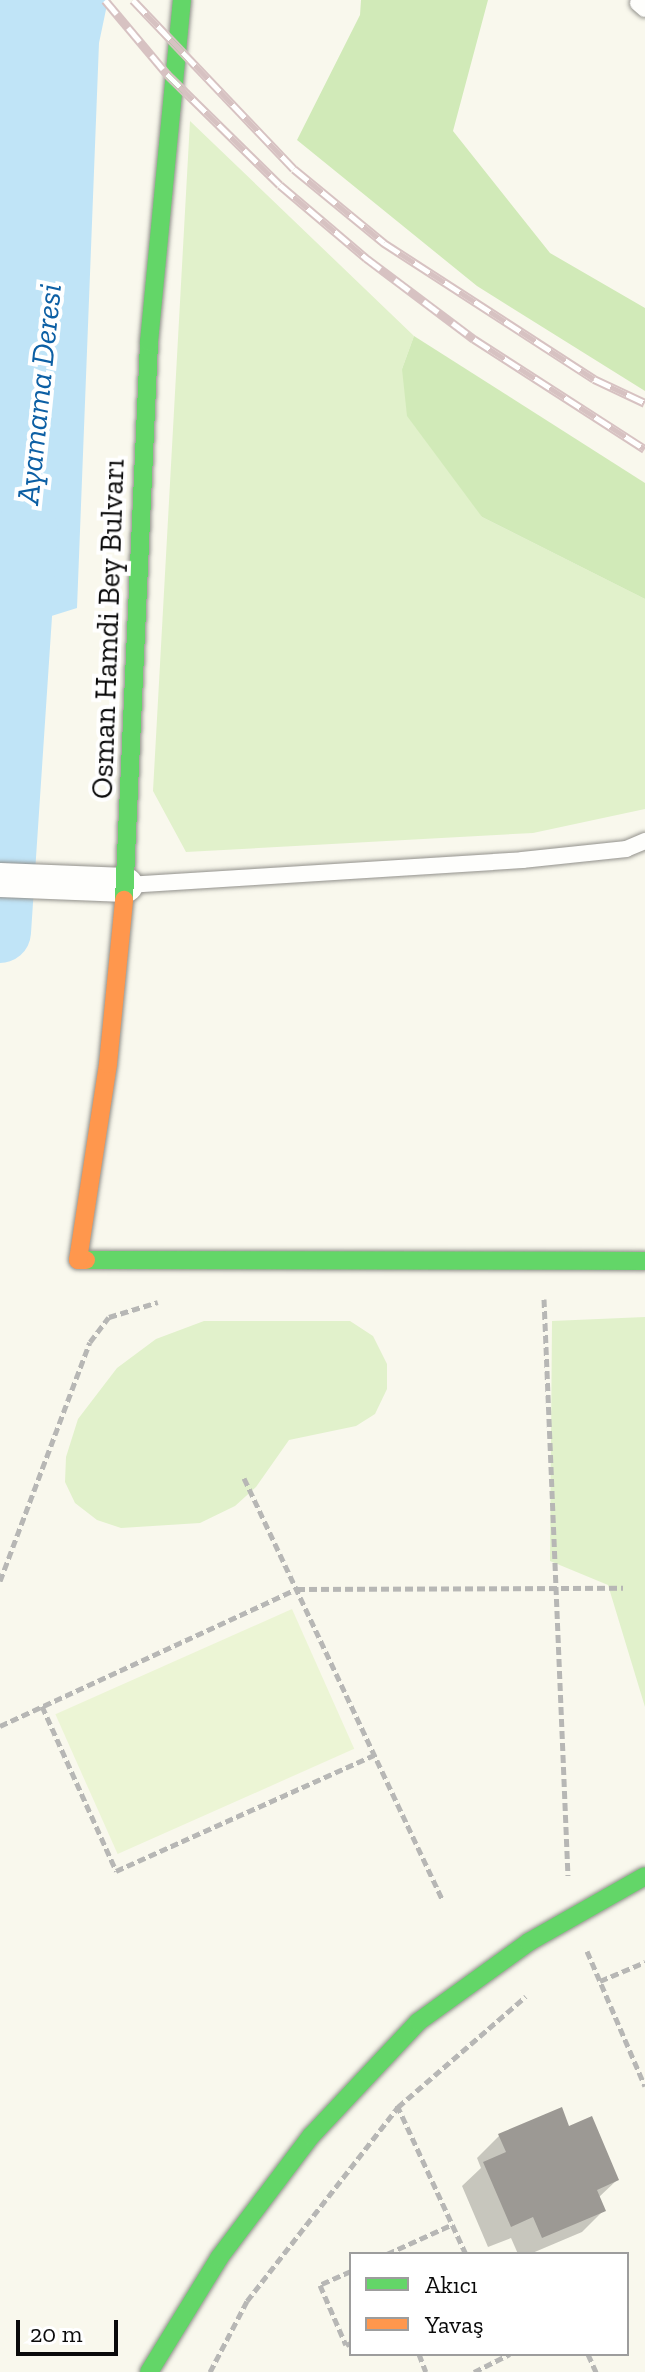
<!DOCTYPE html>
<html>
<head>
<meta charset="utf-8">
<style>
  body { margin:0 }
  #map { position:relative; width:645px; height:2372px; overflow:hidden; background:#f9f8ed; font-family:"Zilla Slab",serif }
  div>[style] { position:absolute }
  [style*='--x'] { left:calc(var(--x)*1px); top:calc(var(--y)*1px); width:calc(var(--w)*1px); rotate:calc(var(--a)*1deg) }
  .green>* { inset:0; background:#e1f1cb }
  .forest>* { inset:0; background:#d1eab8 }
  .pitch>* { inset:0; background:#ecf5d5; transform-origin:0 0 }
  .water>* { inset:0; background:#c0e4f7 }
  .shadow>* { inset:0; background:#0003 }
  .river>* { height:62px; margin:-31px; padding:0 31px; transform-origin:31px; border-radius:31px; background:#c0e4f7 }
  .building>* { inset:0; background:#9c9994 }
  .path>* { height:5px; margin-top:-2.5px; transform-origin:0; background:repeating-linear-gradient(90deg,#b7b7b5 0 8px,transparent 0 12px) }
  .roads { filter:drop-shadow(0 0 2px #92918c) drop-shadow(0 0 2px #92918c) }
  .lane>* { height:16px; margin:-8px; padding:0 8px; transform-origin:8px; border-radius:8px; background:#fefefc }
  .street>* { height:34px; margin:-17px; padding:0 17px; transform-origin:17px; border-radius:17px; background:#fefefc }
  .fast>* { height:18px; margin:-9px; padding:0 9px; transform-origin:9px; border-radius:9px; background:#63d668 }
  .slow>* { height:18px; margin:-9px; padding:0 9px; transform-origin:9px; border-radius:9px; background:#ff974d }
  .rail>* { height:9px; margin-top:-4.5px; transform-origin:0; background:repeating-linear-gradient(90deg,#fff 0 18px,#d7c2c2 0 36px); box-sizing:border-box; border-block:2px solid #d7c2c2 }
  span { translate:-50% -50%; white-space:nowrap; text-align:center; line-height:1.15; -webkit-text-stroke:8px #fff; paint-order:stroke }
  .street-label { font-size:30px; color:#0a0a0a }
  .water-label { font-size:32px; color:#0c5fa4; font-style:italic }
  .legend { position:absolute; left:349px; top:2252px; width:280px; height:104px; box-sizing:border-box; background:#fff; border:2px solid #9d9d9d; margin:0; padding:10px 14px; list-style:none; font-size:24px; color:#0a0a0a }
  .legend li { display:flex; align-items:center; gap:16px; height:40px }
  .legend b { width:40px; border:2px solid #9d9d9d }
  .scale { position:absolute; left:16px; top:2320px; width:102px; height:36px; box-sizing:border-box; border:4px solid #0a0a0a; border-top:0; padding-left:10px; font-size:24px; line-height:28px; white-space:nowrap; color:#0a0a0a; -webkit-text-stroke:6px #fff; paint-order:stroke }
</style>
</head>
<body>
<div id="map">
  <div class="green">
    <div style="clip-path:polygon(190px 121px,414px 336px,402px 369px,482px 517px,645px 599px,645px 809px,533px 833px,186px 852px,153px 791px)"></div>
    <div style="clip-path:polygon(645px 1317px,645px 1707px,608px 1585px,550px 1561px,552px 1321px)"></div>
    <div style="clip-path:polygon(204px 1321px,350px 1321px,373px 1336px,387px 1364px,387px 1389px,375px 1414px,356px 1426px,289px 1440px,256px 1487px,235px 1506px,200px 1523px,121px 1528px,97px 1520px,75px 1503px,65px 1482px,66px 1457px,78px 1419px,117px 1368px,156px 1339px)"></div>
  </div>
  <div class="forest">
    <div style="clip-path:polygon(361px 0,488px 0,453px 131px,550px 253px,645px 308px,645px 391px,477px 286px,297px 140px,360px 15px)"></div>
    <div style="clip-path:polygon(414px 336px,645px 483px,645px 599px,482px 517px,407px 416px,402px 369px)"></div>
  </div>
  <div class="pitch">
    <div style="left:292px;top:1609px;width:153px;height:259px;rotate:66deg"></div>
  </div>
  <div class="water">
    <div style="clip-path:polygon(0 0,108px 0,99px 43px,77px 608px,45px 618px,0 609px)"></div>
  </div>
  <div class="shadow">
    <div style="clip-path:polygon(561px 2109px,568px 2128px,617px 2180px,598px 2198px,604px 2210px,582px 2232px,530px 2254px,518px 2254px,511px 2238px,488px 2247px,462px 2186px,481px 2168px,477px 2158px,499px 2136px)"></div>
  </div>
  <div class="river">
    <div style="--x:0;--y:932;--w:403;--a:-86.2"></div>
  </div>
  <div class="building">
    <div style="clip-path:polygon(562px 2107px,569px 2126px,592px 2116px,619px 2180px,597px 2190px,606px 2211px,542px 2238px,533px 2217px,511px 2227px,483px 2162px,506px 2152px,498px 2134px)"></div>
  </div>
  <div class="path">
    <div style="--x:544;--y:1299;--w:577;--a:87.62"></div>
    <div style="--x:244;--y:1478;--w:467;--a:64.8"></div>
    <div style="--x:0;--y:1581;--w:255;--a:-69.4"></div>
    <div style="--x:90;--y:1342;--w:31;--a:-53"></div>
    <div style="--x:109;--y:1317;--w:51;--a:-17"></div>
    <div style="--x:42;--y:1706;--w:181;--a:65.8"></div>
    <div style="--x:116;--y:1871;--w:283;--a:-24.2"></div>
    <div style="--x:0;--y:1726;--w:327;--a:-24.8"></div>
    <div style="--x:297;--y:1589;--w:326;--a:-0.2"></div>
    <div style="--x:587;--y:1951;--w:147;--a:66.8"></div>
    <div style="--x:600;--y:1981;--w:49;--a:-22.9"></div>
    <div style="--x:397;--y:2105;--w:164;--a:65.2"></div>
    <div style="--x:387;--y:2254;--w:72;--a:-24.4"></div>
    <div style="--x:351;--y:2271;--w:34;--a:156"></div>
    <div style="--x:320;--y:2285;--w:65;--a:66.6"></div>
    <div style="--x:346;--y:2345;--w:5;--a:-22"></div>
    <div style="--x:419;--y:2354;--w:19;--a:69"></div>
    <div style="--x:588;--y:2354;--w:20;--a:66"></div>
    <div style="--x:210;--y:2372;--w:80;--a:-62.5"></div>
    <div style="--x:247;--y:2301;--w:246;--a:-52.1"></div>
    <div style="--x:398;--y:2107;--w:169;--a:-40.9"></div>
    <div style="--x:474;--y:2372;--w:40;--a:-26.6"></div>
  </div>
  <div class="roads">
    <div class="lane">
      <div style="--x:638;--y:3;--w:9;--a:41"></div>
      <div style="--x:127;--y:885;--w:396;--a:-3.6"></div>
      <div style="--x:522;--y:860;--w:105;--a:-6"></div>
      <div style="--x:626;--y:849;--w:21;--a:-23"></div>
    </div>
    <div class="street">
      <div style="--x:0;--y:880;--w:126;--a:2.3"></div>
    </div>
    <div class="fast">
      <div style="--x:124;--y:900;--w:559;--a:-87.43"></div>
      <div style="--x:149;--y:342;--w:344;--a:-84.5"></div>
      <div style="--x:86;--y:1260;--w:559;--a:0.1"></div>
      <div style="--x:149;--y:2372;--w:134;--a:-58.4"></div>
      <div style="--x:219;--y:2258;--w:153;--a:-53"></div>
      <div style="--x:311;--y:2136;--w:156;--a:-46.8"></div>
      <div style="--x:418;--y:2022;--w:137;--a:-35.8"></div>
      <div style="--x:529;--y:1942;--w:133;--a:-29.6"></div>
    </div>
    <div class="slow">
      <div style="--x:86;--y:1260;--w:8;--a:180"></div>
      <div style="--x:78;--y:1260;--w:198;--a:-81.3"></div>
      <div style="--x:108;--y:1064;--w:165;--a:-84.4"></div>
    </div>
  </div>
  <div class="rail">
    <div style="--x:105;--y:0;--w:97;--a:50"></div>
    <div style="--x:167;--y:74;--w:158;--a:44.5"></div>
    <div style="--x:280;--y:185;--w:113;--a:40.3"></div>
    <div style="--x:366;--y:258;--w:135;--a:36.9"></div>
    <div style="--x:474;--y:339;--w:203;--a:32.8"></div>
    <div style="--x:133;--y:0;--w:233;--a:46.4"></div>
    <div style="--x:294;--y:169;--w:117;--a:39.4"></div>
    <div style="--x:384;--y:243;--w:250;--a:32.9"></div>
    <div style="--x:594;--y:379;--w:56;--a:25.2"></div>
  </div>
  <div class="street-label">
    <span style="left:108px;top:629px;rotate:-88deg">Osman Hamdi Bey Bulvarı</span>
  </div>
  <div class="water-label">
    <span style="left:39px;top:394px;rotate:-84deg">Ayamama Deresi</span>
  </div>
  <ul class="legend">
  <li><b style="height:10px;background:#63d668"></b>Akıcı</li>
  <li><b style="height:10px;background:#ff974d"></b>Yavaş</li>
  </ul>
  <div class="scale">20 m</div>
</div>
</body>
</html>
